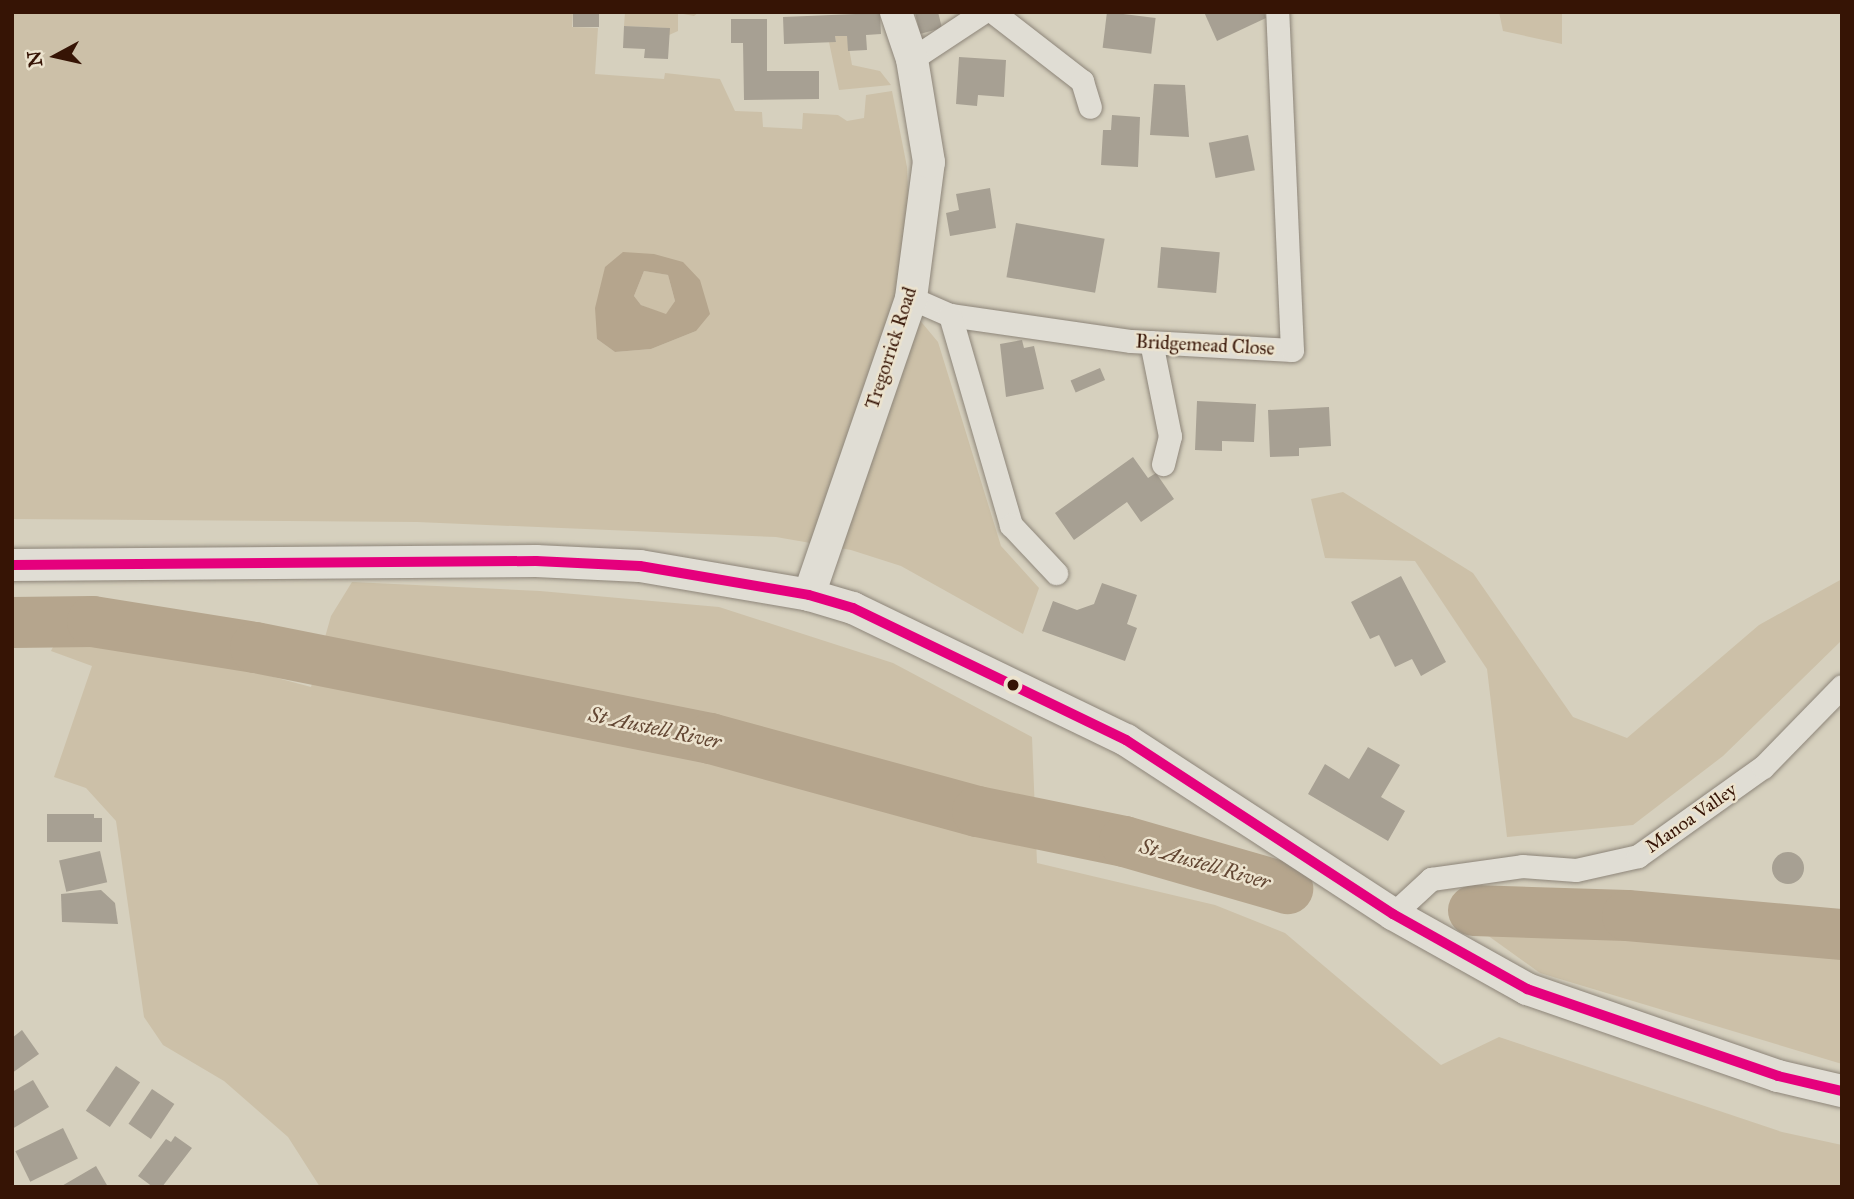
<!DOCTYPE html>
<html>
<head>
<meta charset="utf-8">
<style>
  body { margin:0 }
  #map { position:relative; width:1854px; height:1199px; overflow:hidden; background:#d6d0be; font-family:"IM FELL Great Primer",serif }
  div>[style] { position:absolute }
  [style*='--x'] { left:calc(var(--x)*1px); top:calc(var(--y)*1px); width:calc(var(--w)*1px); rotate:calc(var(--a)*1deg) }
  .green>* { inset:0; background:#ccc0a8 }
  .water>* { inset:0; background:#b5a58d }
  .river>* { height:51px; margin:-25.5px; padding:0 25.5px; transform-origin:25.5px; border-radius:25.5px; background:#b5a58d }
  .building>* { inset:0; background:#a7a093; transform-origin:0 0 }
  .round { border-radius:50% }
  .roads { filter:drop-shadow(0 0 2px #8d8579) drop-shadow(0 0 2px #8d8579) }
  .street>* { height:23px; margin:-11.5px; padding:0 11.5px; transform-origin:11.5px; border-radius:11.5px; background:#e0ddd4 }
  .secondary>* { height:32px; margin:-16px; padding:0 16px; transform-origin:16px; border-radius:16px; background:#e0ddd4 }
  .bus-1>* { height:10px; margin:-5px; padding:0 5px; transform-origin:5px; border-radius:5px; background:#e5007d }
  .dots>* { width:19px; height:19px; translate:-50% -50%; box-sizing:border-box; border:4px solid #ece3ce; border-radius:50% }
  span { translate:-50% -50%; white-space:nowrap; text-align:center; line-height:1.15; -webkit-text-stroke:5px #ece3ce; paint-order:stroke }
  .street-label { font-size:19px; color:#361405 }
  .water-label { font-size:21px; color:#634733; font-style:italic }
  .frame { position:absolute; inset:0; border:14px solid #361405; pointer-events:none }
  .north { position:absolute; left:21px; top:21px; width:70px; height:70px; -webkit-text-stroke:5px #ece3ce; paint-order:stroke; rotate:262deg; font-size:19px; font-weight:700; line-height:28px; text-align:center; color:#361405 }
  .north::after { content:''; display:block; margin:auto; width:24px; height:32px; background:#361405; clip-path:polygon(50% 0,100% 100%,50% 72%,0 100%) }
</style>
</head>
<body>
<div id="map">
  <div class="green">
    <div style="clip-path:polygon(evenodd,12px 12px,573px 12px,572px 27px,598px 28px,595px 74px,664px 79px,665px 73px,720px 79px,735px 111px,762px 112px,763px 127px,802px 129px,803px 113px,838px 115px,847px 121px,864px 118px,866px 95px,892px 91px,907px 167px,910px 235px,903px 300px,938px 342px,1001px 546px,1039px 588px,1023px 634px,901px 566px,851px 550px,776px 537px,417px 522px,12px 519px,12px 12px,682px 262px,696px 331px,651px 349px,615px 352px,597px 339px,605px 268px,682px 262px)"></div>
    <div style="clip-path:polygon(625px 12px,699px 12px,694px 16px,678px 13px,678px 31px,669px 35px,669px 28px,624px 26px)"></div>
    <div style="clip-path:polygon(1499px 12px,1562px 12px,1562px 44px,1503px 31px)"></div>
    <div style="clip-path:polygon(835px 36px,847px 36px,852px 65px,880px 71px,891px 85px,839px 90px,829px 42px,836px 42px)"></div>
    <div style="clip-path:polygon(644px 271px,668px 275px,675px 301px,666px 315px,641px 305px,634px 296px)"></div>
    <div style="clip-path:polygon(1343px 492px,1473px 573px,1573px 717px,1627px 738px,1759px 625px,1842px 579px,1842px 640px,1723px 756px,1633px 825px,1507px 837px,1487px 669px,1415px 561px,1325px 558px,1311px 499px)"></div>
    <div style="clip-path:polygon(352px 582px,540px 591px,719px 607px,893px 663px,1032px 737px,1037px 863px,1215px 905px,1285px 933px,1441px 1065px,1499px 1037px,1782px 1132px,1842px 1145px,1842px 1187px,320px 1187px,288px 1137px,224px 1081px,163px 1045px,144px 1017px,116px 821px,86px 788px,54px 777px,92px 666px,51px 651px,59px 634px,151px 644px,311px 687px,331px 616px)"></div>
    <div style="clip-path:polygon(1469px 922px,1628px 926px,1842px 946px,1842px 1064px,1540px 973px)"></div>
  </div>
  <div class="water">
    <div style="clip-path:polygon(evenodd,623px 252px,654px 254px,683px 262px,700px 280px,710px 314px,696px 331px,651px 349px,615px 352px,597px 339px,595px 308px,605px 267px,623px 252px,644px 271px,668px 275px,675px 301px,666px 314px,641px 305px,634px 296px,644px 271px)"></div>
  </div>
  <div class="river">
    <div style="--x:12;--y:622;--w:80;--a:-0.7"></div>
    <div style="--x:92;--y:621;--w:165;--a:9.1"></div>
    <div style="--x:255;--y:647;--w:464;--a:11.3"></div>
    <div style="--x:710;--y:738;--w:277;--a:15.3"></div>
    <div style="--x:977;--y:811;--w:150;--a:11.5"></div>
    <div style="--x:1124;--y:841;--w:170;--a:16.1"></div>
    <div style="--x:1473;--y:910;--w:154;--a:1.9"></div>
    <div style="--x:1627;--y:915;--w:216;--a:5.1"></div>
  </div>
  <div class="building">
    <div style="left:573px;top:12px;width:26px;height:15px"></div>
    <div style="clip-path:polygon(915px 12px,938px 12px,942px 28px,920px 34px)"></div>
    <div style="left:1107px;top:12px;width:49px;height:36px;rotate:7deg"></div>
    <div style="clip-path:polygon(1204px 12px,1264px 12px,1266px 18px,1217px 41px)"></div>
    <div style="clip-path:polygon(880px 13px,881px 34px,866px 35px,867px 50px,848px 51px,847px 36px,835px 36px,836px 42px,784px 44px,783px 17px)"></div>
    <div style="clip-path:polygon(731px 19px,767px 19px,767px 71px,819px 71px,819px 99px,744px 100px,743px 43px,731px 43px)"></div>
    <div style="clip-path:polygon(624px 26px,670px 28px,668px 59px,644px 58px,645px 49px,623px 48px)"></div>
    <div style="clip-path:polygon(959px 57px,1006px 60px,1004px 97px,978px 95px,977px 106px,956px 104px)"></div>
    <div style="clip-path:polygon(1154px 84px,1185px 85px,1189px 137px,1150px 135px)"></div>
    <div style="clip-path:polygon(1112px 115px,1140px 117px,1138px 167px,1101px 165px,1103px 130px,1111px 130px)"></div>
    <div style="left:1248px;top:135px;width:36px;height:40px;rotate:79deg"></div>
    <div style="clip-path:polygon(990px 188px,996px 228px,950px 236px,946px 213px,959px 210px,956px 194px)"></div>
    <div style="left:1016px;top:223px;width:90px;height:55px;rotate:10deg"></div>
    <div style="left:1161px;top:247px;width:59px;height:41px;rotate:5deg"></div>
    <div style="clip-path:polygon(1022px 340px,1024px 348px,1034px 346px,1044px 389px,1006px 397px,1000px 344px)"></div>
    <div style="left:1100px;top:368px;width:13px;height:32px;rotate:67deg"></div>
    <div style="clip-path:polygon(1197px 401px,1256px 404px,1254px 442px,1222px 441px,1222px 451px,1195px 450px)"></div>
    <div style="clip-path:polygon(1329px 407px,1331px 446px,1299px 448px,1299px 456px,1270px 457px,1268px 410px)"></div>
    <div style="clip-path:polygon(1133px 457px,1148px 478px,1156px 473px,1174px 499px,1141px 522px,1127px 502px,1074px 540px,1055px 513px)"></div>
    <div style="clip-path:polygon(1401px 576px,1446px 662px,1421px 676px,1412px 659px,1395px 667px,1379px 635px,1370px 639px,1351px 602px)"></div>
    <div style="clip-path:polygon(1102px 583px,1137px 595px,1127px 624px,1137px 628px,1125px 661px,1042px 631px,1053px 601px,1077px 610px,1094px 604px)"></div>
    <div style="clip-path:polygon(1368px 747px,1400px 765px,1381px 797px,1405px 811px,1388px 841px,1308px 794px,1325px 764px,1349px 779px)"></div>
    <div style="clip-path:polygon(47px 814px,94px 814px,94px 818px,102px 818px,102px 842px,47px 842px)"></div>
    <div style="left:100px;top:851px;width:32px;height:42px;rotate:77deg"></div>
    <div class="round" style="left:1772px;top:852px;width:32px;height:32px"></div>
    <div style="clip-path:polygon(101px 890px,115px 903px,118px 924px,62px 922px,61px 894px)"></div>
    <div style="clip-path:polygon(22px 1030px,39px 1054px,12px 1073px,12px 1038px)"></div>
    <div style="left:116px;top:1066px;width:29px;height:54px;rotate:34deg"></div>
    <div style="clip-path:polygon(33px 1080px,49px 1107px,12px 1129px,12px 1092px)"></div>
    <div style="left:152px;top:1089px;width:27px;height:42px;rotate:34deg"></div>
    <div style="left:63px;top:1128px;width:34px;height:53px;rotate:64deg"></div>
    <div style="clip-path:polygon(175px 1136px,192px 1148px,162px 1187px,153px 1187px,138px 1176px,166px 1139px,171px 1142px)"></div>
    <div style="clip-path:polygon(96px 1166px,108px 1187px,60px 1187px)"></div>
  </div>
  <div class="roads">
    <div class="street">
      <div style="--x:993;--y:12;--w:113;--a:37.8"></div>
      <div style="--x:1082;--y:81;--w:27;--a:73"></div>
      <div style="--x:912;--y:59;--w:85;--a:-33.5"></div>
      <div style="--x:911;--y:298;--w:43;--a:23.6"></div>
      <div style="--x:950;--y:315;--w:183;--a:8.2"></div>
      <div style="--x:1131;--y:341;--w:161;--a:3.2"></div>
      <div style="--x:1292;--y:350;--w:338;--a:-92.5"></div>
      <div style="--x:950;--y:315;--w:219;--a:73.8"></div>
      <div style="--x:1011;--y:525;--w:66;--a:46.8"></div>
      <div style="--x:1151;--y:342;--w:96;--a:78.6"></div>
      <div style="--x:1170;--y:436;--w:29;--a:104"></div>
      <div style="--x:1393;--y:914;--w:52;--a:-42.6"></div>
      <div style="--x:1431;--y:879;--w:92;--a:-8.1"></div>
      <div style="--x:1522;--y:866;--w:54;--a:4.2"></div>
      <div style="--x:1576;--y:870;--w:64;--a:-12.7"></div>
      <div style="--x:1638;--y:856;--w:153;--a:-35.5"></div>
      <div style="--x:1763;--y:767;--w:113;--a:-45.7"></div>
    </div>
    <div class="secondary">
      <div style="--x:12;--y:565;--w:524;--a:-0.44"></div>
      <div style="--x:536;--y:561;--w:104;--a:2.8"></div>
      <div style="--x:640;--y:566;--w:171;--a:9.7"></div>
      <div style="--x:809;--y:595;--w:46;--a:16.5"></div>
      <div style="--x:853;--y:608;--w:303;--a:25.8"></div>
      <div style="--x:1126;--y:740;--w:319;--a:33.1"></div>
      <div style="--x:1393;--y:914;--w:154;--a:29.2"></div>
      <div style="--x:1527;--y:989;--w:266;--a:19.1"></div>
      <div style="--x:1778;--y:1076;--w:66;--a:13.2"></div>
      <div style="--x:809;--y:595;--w:314;--a:-71"></div>
      <div style="--x:911;--y:298;--w:137;--a:-82.5"></div>
      <div style="--x:929;--y:162;--w:104;--a:-99.4"></div>
      <div style="--x:912;--y:59;--w:50;--a:-108.8"></div>
    </div>
  </div>
  <div class="bus-1">
    <div style="--x:12;--y:565;--w:524;--a:-0.44"></div>
    <div style="--x:536;--y:561;--w:104;--a:2.8"></div>
    <div style="--x:640;--y:566;--w:171;--a:9.7"></div>
    <div style="--x:809;--y:595;--w:46;--a:16.5"></div>
    <div style="--x:853;--y:608;--w:303;--a:25.8"></div>
    <div style="--x:1126;--y:740;--w:319;--a:33.1"></div>
    <div style="--x:1393;--y:914;--w:154;--a:29.2"></div>
    <div style="--x:1527;--y:989;--w:266;--a:19.1"></div>
    <div style="--x:1778;--y:1076;--w:66;--a:13.2"></div>
  </div>
  <div class="dots">
    <div style="left:1013px;top:685px;background:#361405"></div>
  </div>
  <div class="street-label">
    <span style="left:1205px;top:345px;rotate:3deg">Bridgemead Close</span>
    <span style="left:891px;top:348px;rotate:-72deg">Tregorrick Road</span>
    <span style="left:1691px;top:818px;rotate:-35deg">Manoa Valley</span>
  </div>
  <div class="water-label">
    <span style="left:655px;top:728px;rotate:12deg">St Austell River</span>
    <span style="left:1205px;top:864px;rotate:16deg">St Austell River</span>
  </div>
  <div class="frame"></div>
  <div class="north">N</div>
</div>
</body>
</html>
